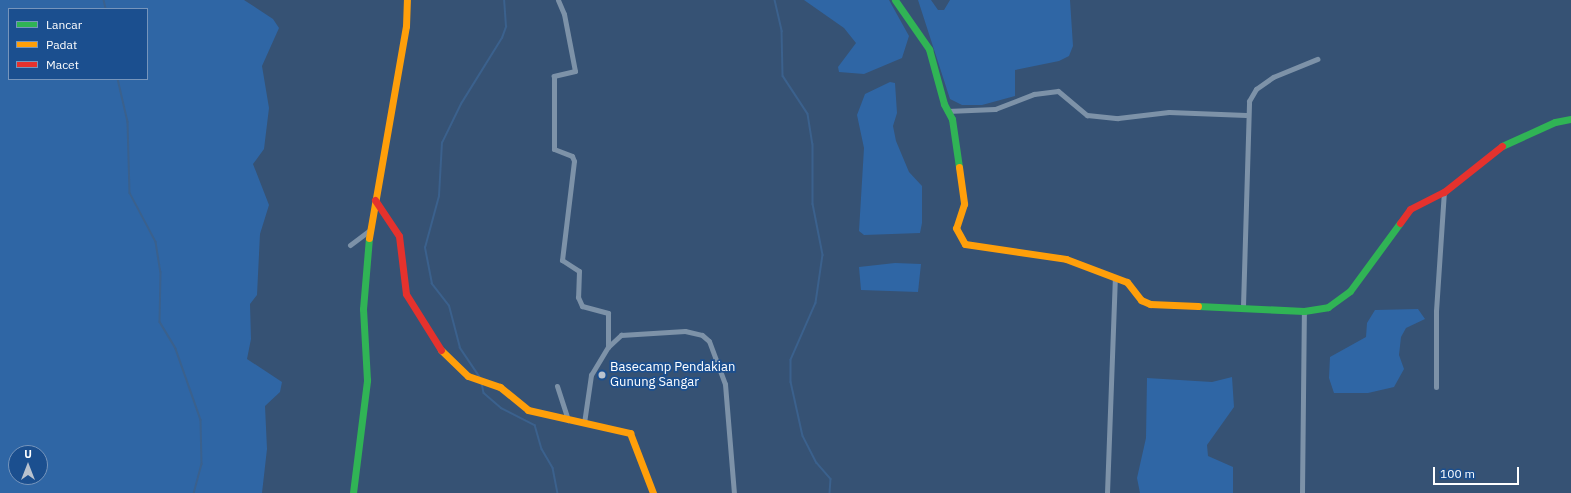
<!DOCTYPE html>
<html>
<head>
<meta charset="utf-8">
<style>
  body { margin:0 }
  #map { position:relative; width:1571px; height:493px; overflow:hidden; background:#365274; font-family:"IBM Plex Sans",sans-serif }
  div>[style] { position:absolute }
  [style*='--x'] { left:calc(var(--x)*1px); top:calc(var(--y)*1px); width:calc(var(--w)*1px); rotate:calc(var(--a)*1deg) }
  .green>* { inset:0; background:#2f66a5 }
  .stream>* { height:1.5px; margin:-0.75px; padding:0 0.75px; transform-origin:0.75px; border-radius:0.75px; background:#3b618d }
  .street>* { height:5px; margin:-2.5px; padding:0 2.5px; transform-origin:2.5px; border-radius:2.5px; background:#7d92a8 }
  .fast>* { height:7px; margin:-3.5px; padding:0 3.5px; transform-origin:3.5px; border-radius:3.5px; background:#30b455 }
  .slow>* { height:7px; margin:-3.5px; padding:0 3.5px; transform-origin:3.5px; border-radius:3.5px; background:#ff9f0a }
  .jam>* { height:7px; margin:-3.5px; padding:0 3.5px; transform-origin:3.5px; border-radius:3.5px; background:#e5322d }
  .dots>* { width:11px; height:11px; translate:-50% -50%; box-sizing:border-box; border:2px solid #1b4f8f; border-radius:50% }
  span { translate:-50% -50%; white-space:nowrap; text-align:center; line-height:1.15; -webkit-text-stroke:3.5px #1b4f8f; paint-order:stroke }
  .poi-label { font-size:13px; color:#fff }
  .left { translate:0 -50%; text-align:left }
  .legend { position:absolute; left:8px; top:8px; width:140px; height:72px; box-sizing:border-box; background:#1b4f8f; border:1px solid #7695bc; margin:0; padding:5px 7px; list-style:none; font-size:12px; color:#fff }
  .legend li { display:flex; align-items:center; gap:8px; height:20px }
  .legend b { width:20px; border:1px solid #7695bc }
  .north { position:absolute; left:8px; top:445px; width:40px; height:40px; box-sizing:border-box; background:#1b4f8f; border:1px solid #7695bc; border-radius:50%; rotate:0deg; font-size:11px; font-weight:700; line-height:16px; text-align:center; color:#fff }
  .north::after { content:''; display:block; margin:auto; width:14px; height:18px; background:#b9c2ce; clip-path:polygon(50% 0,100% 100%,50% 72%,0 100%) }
  .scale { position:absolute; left:1433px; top:467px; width:86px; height:18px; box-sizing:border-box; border:2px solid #fff; border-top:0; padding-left:5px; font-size:12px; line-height:14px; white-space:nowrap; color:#fff; -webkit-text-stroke:3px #1b4f8f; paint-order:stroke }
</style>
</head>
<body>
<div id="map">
  <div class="green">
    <div style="clip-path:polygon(evenodd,0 0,244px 0,273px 19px,279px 28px,262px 66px,269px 108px,264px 149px,253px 164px,269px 205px,260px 234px,257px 295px,250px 304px,251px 339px,247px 359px,282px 382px,280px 392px,265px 406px,267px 449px,262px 493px,0 493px,0 0,9px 9px,147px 9px,147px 79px,9px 79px,9px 9px,0 0,16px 453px,40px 453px,40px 477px,16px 477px,16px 453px)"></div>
    <div style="clip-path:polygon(804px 0,889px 0,909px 36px,902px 58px,864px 74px,839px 72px,838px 67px,856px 43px,844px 28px)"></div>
    <div style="clip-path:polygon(918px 0,931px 0,938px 10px,944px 10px,950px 0,1070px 0,1073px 46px,1069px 56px,1059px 61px,1015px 70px,1015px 96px,982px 105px,962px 105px,950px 99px)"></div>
    <div style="clip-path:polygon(890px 82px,895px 83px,897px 113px,893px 126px,896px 141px,909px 172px,922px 186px,922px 223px,920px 233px,864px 235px,859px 231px,864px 148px,857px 115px,865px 94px)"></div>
    <div style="clip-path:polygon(895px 263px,921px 264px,918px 292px,861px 290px,859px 267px)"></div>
    <div style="clip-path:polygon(1418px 309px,1425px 319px,1406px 328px,1401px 337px,1399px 355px,1404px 369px,1394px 387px,1368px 393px,1334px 393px,1329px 378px,1330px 357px,1366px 337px,1367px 323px,1375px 310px)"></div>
    <div style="clip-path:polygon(1232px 377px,1234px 407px,1207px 445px,1208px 456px,1233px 467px,1233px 493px,1140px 493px,1137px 478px,1146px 438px,1147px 378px,1212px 382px)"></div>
  </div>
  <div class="stream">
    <div style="--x:104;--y:0;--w:9;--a:77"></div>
    <div style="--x:775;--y:0;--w:32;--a:77"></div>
    <div style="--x:782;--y:31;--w:45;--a:88.7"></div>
    <div style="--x:783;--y:76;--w:45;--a:56.7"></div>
    <div style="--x:808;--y:114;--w:30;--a:81"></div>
    <div style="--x:813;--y:144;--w:60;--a:90"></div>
    <div style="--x:813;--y:204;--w:52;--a:78.9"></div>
    <div style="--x:823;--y:255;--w:49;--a:98.3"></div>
    <div style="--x:816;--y:303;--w:62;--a:113.7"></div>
    <div style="--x:791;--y:360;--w:22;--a:90"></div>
    <div style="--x:791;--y:382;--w:55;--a:77.5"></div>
    <div style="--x:803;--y:436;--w:30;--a:63"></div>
    <div style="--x:817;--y:463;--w:21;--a:49"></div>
    <div style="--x:831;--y:479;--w:14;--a:94"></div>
    <div style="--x:118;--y:79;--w:44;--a:76.9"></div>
    <div style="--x:128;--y:122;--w:71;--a:88.4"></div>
    <div style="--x:130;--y:193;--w:55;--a:62"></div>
    <div style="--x:156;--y:242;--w:30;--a:81"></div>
    <div style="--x:161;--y:272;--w:50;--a:91.1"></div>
    <div style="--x:160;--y:322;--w:31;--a:59"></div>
    <div style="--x:176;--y:349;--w:75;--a:70.6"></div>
    <div style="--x:201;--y:420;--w:44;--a:88.7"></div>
    <div style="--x:202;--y:464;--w:30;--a:105"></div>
    <div style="--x:480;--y:378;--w:36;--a:-124"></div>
    <div style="--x:460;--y:348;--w:43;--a:-104.7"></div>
    <div style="--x:449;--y:306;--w:28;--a:-128"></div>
    <div style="--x:432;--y:284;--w:37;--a:-101"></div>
    <div style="--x:425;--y:248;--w:54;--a:-74.9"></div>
    <div style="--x:439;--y:196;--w:53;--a:-86.8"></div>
    <div style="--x:442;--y:143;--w:43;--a:-64"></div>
    <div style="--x:461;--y:104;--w:78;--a:-58.2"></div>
    <div style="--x:502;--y:38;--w:12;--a:-70"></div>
    <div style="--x:506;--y:27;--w:27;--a:-94"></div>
    <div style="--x:482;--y:383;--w:10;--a:79"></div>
    <div style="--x:484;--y:393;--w:23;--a:41"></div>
    <div style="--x:501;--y:408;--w:38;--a:27"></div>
    <div style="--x:535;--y:425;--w:25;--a:74"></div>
    <div style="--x:542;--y:449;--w:22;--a:60"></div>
    <div style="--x:553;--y:468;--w:25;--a:79"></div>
  </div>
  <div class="street">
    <div style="--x:558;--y:0;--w:15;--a:67"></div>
    <div style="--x:564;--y:14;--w:58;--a:79.1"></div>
    <div style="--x:575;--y:71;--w:22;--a:167"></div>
    <div style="--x:554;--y:76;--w:73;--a:90"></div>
    <div style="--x:554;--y:149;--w:19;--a:21"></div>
    <div style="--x:572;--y:156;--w:5;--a:68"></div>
    <div style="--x:574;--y:161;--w:100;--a:96.9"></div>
    <div style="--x:562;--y:260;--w:20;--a:33"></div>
    <div style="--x:579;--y:271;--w:26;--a:92"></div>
    <div style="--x:578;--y:297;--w:10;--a:66"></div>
    <div style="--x:582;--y:306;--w:27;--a:15"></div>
    <div style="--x:608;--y:313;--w:34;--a:90"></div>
    <div style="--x:947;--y:111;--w:48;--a:-2.4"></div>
    <div style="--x:995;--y:109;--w:42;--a:-21"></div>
    <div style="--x:1034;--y:94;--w:24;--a:-7"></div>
    <div style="--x:1058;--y:91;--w:38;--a:40"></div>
    <div style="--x:1087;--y:115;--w:31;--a:6"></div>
    <div style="--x:1118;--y:118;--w:51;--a:-6.7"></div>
    <div style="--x:1169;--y:112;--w:77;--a:2.2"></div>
    <div style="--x:350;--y:245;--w:25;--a:-37"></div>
    <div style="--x:1243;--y:306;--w:205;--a:-88.3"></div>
    <div style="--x:1249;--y:101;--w:14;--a:-60"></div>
    <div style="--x:1256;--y:89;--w:21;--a:-35"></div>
    <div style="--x:1273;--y:77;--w:48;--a:-22.2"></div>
    <div style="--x:557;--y:386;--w:36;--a:72"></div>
    <div style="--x:1436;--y:387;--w:76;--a:-90"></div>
    <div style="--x:1436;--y:311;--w:119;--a:-86.2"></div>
    <div style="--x:584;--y:423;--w:49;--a:-81.7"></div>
    <div style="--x:591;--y:375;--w:33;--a:-59"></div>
    <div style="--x:608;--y:347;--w:18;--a:-43"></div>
    <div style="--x:621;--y:335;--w:64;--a:-3.6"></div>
    <div style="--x:685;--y:331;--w:17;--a:13"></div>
    <div style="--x:702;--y:335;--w:9;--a:41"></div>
    <div style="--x:709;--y:341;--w:46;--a:69.6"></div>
    <div style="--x:725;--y:384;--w:109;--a:85.3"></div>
    <div style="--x:1107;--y:493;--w:216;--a:-87.9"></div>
    <div style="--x:1302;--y:493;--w:182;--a:-89.4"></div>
  </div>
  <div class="fast">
    <div style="--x:895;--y:0;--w:60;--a:55.2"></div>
    <div style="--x:929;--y:49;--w:57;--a:74.7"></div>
    <div style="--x:944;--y:104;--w:17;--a:62"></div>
    <div style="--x:952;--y:119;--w:49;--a:81.7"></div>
    <div style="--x:1502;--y:146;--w:58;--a:-24.4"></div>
    <div style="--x:1555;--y:122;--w:16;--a:-11"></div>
    <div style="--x:1198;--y:306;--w:106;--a:2.7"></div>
    <div style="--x:1304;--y:311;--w:24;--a:-9"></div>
    <div style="--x:1328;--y:307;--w:27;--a:-36"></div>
    <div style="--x:1350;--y:291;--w:84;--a:-53.7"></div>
    <div style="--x:353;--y:493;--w:114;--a:-82.9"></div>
    <div style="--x:367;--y:380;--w:71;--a:-93.2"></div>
    <div style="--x:363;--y:309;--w:71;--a:-85.2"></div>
  </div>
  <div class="slow">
    <div style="--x:959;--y:167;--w:37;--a:82"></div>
    <div style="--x:964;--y:204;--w:25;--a:108"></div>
    <div style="--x:956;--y:228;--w:18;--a:61"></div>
    <div style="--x:965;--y:244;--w:102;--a:8.4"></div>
    <div style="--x:1066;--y:259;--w:65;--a:20.7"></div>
    <div style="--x:1127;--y:282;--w:23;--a:52"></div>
    <div style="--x:1141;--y:300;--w:10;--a:24"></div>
    <div style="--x:1150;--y:304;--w:48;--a:2.4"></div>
    <div style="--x:369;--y:238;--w:215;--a:-80.1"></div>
    <div style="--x:406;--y:26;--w:26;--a:-88"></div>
    <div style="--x:441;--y:350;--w:37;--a:44"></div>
    <div style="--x:468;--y:376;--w:34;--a:19"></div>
    <div style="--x:500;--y:387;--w:36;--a:39"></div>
    <div style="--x:528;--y:410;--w:105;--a:12.7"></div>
    <div style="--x:630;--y:433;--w:64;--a:69"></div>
  </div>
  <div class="jam">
    <div style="--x:375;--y:200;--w:43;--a:56.3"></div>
    <div style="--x:399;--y:236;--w:58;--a:83.1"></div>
    <div style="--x:406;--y:294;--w:66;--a:58"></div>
    <div style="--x:1400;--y:223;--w:17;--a:-54"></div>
    <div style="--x:1410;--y:209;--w:38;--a:-27"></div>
    <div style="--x:1444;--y:192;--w:74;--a:-38.4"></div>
  </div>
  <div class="dots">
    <div style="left:602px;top:375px;background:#b9c2ce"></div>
  </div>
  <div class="poi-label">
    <span class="left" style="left:610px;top:375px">Basecamp Pendakian<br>Gunung Sangar</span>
  </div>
  <ul class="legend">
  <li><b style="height:5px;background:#30b455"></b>Lancar</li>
  <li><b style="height:5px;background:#ff9f0a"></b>Padat</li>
  <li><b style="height:5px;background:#e5322d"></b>Macet</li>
  </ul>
  <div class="north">U</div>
  <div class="scale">100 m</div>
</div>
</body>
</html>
